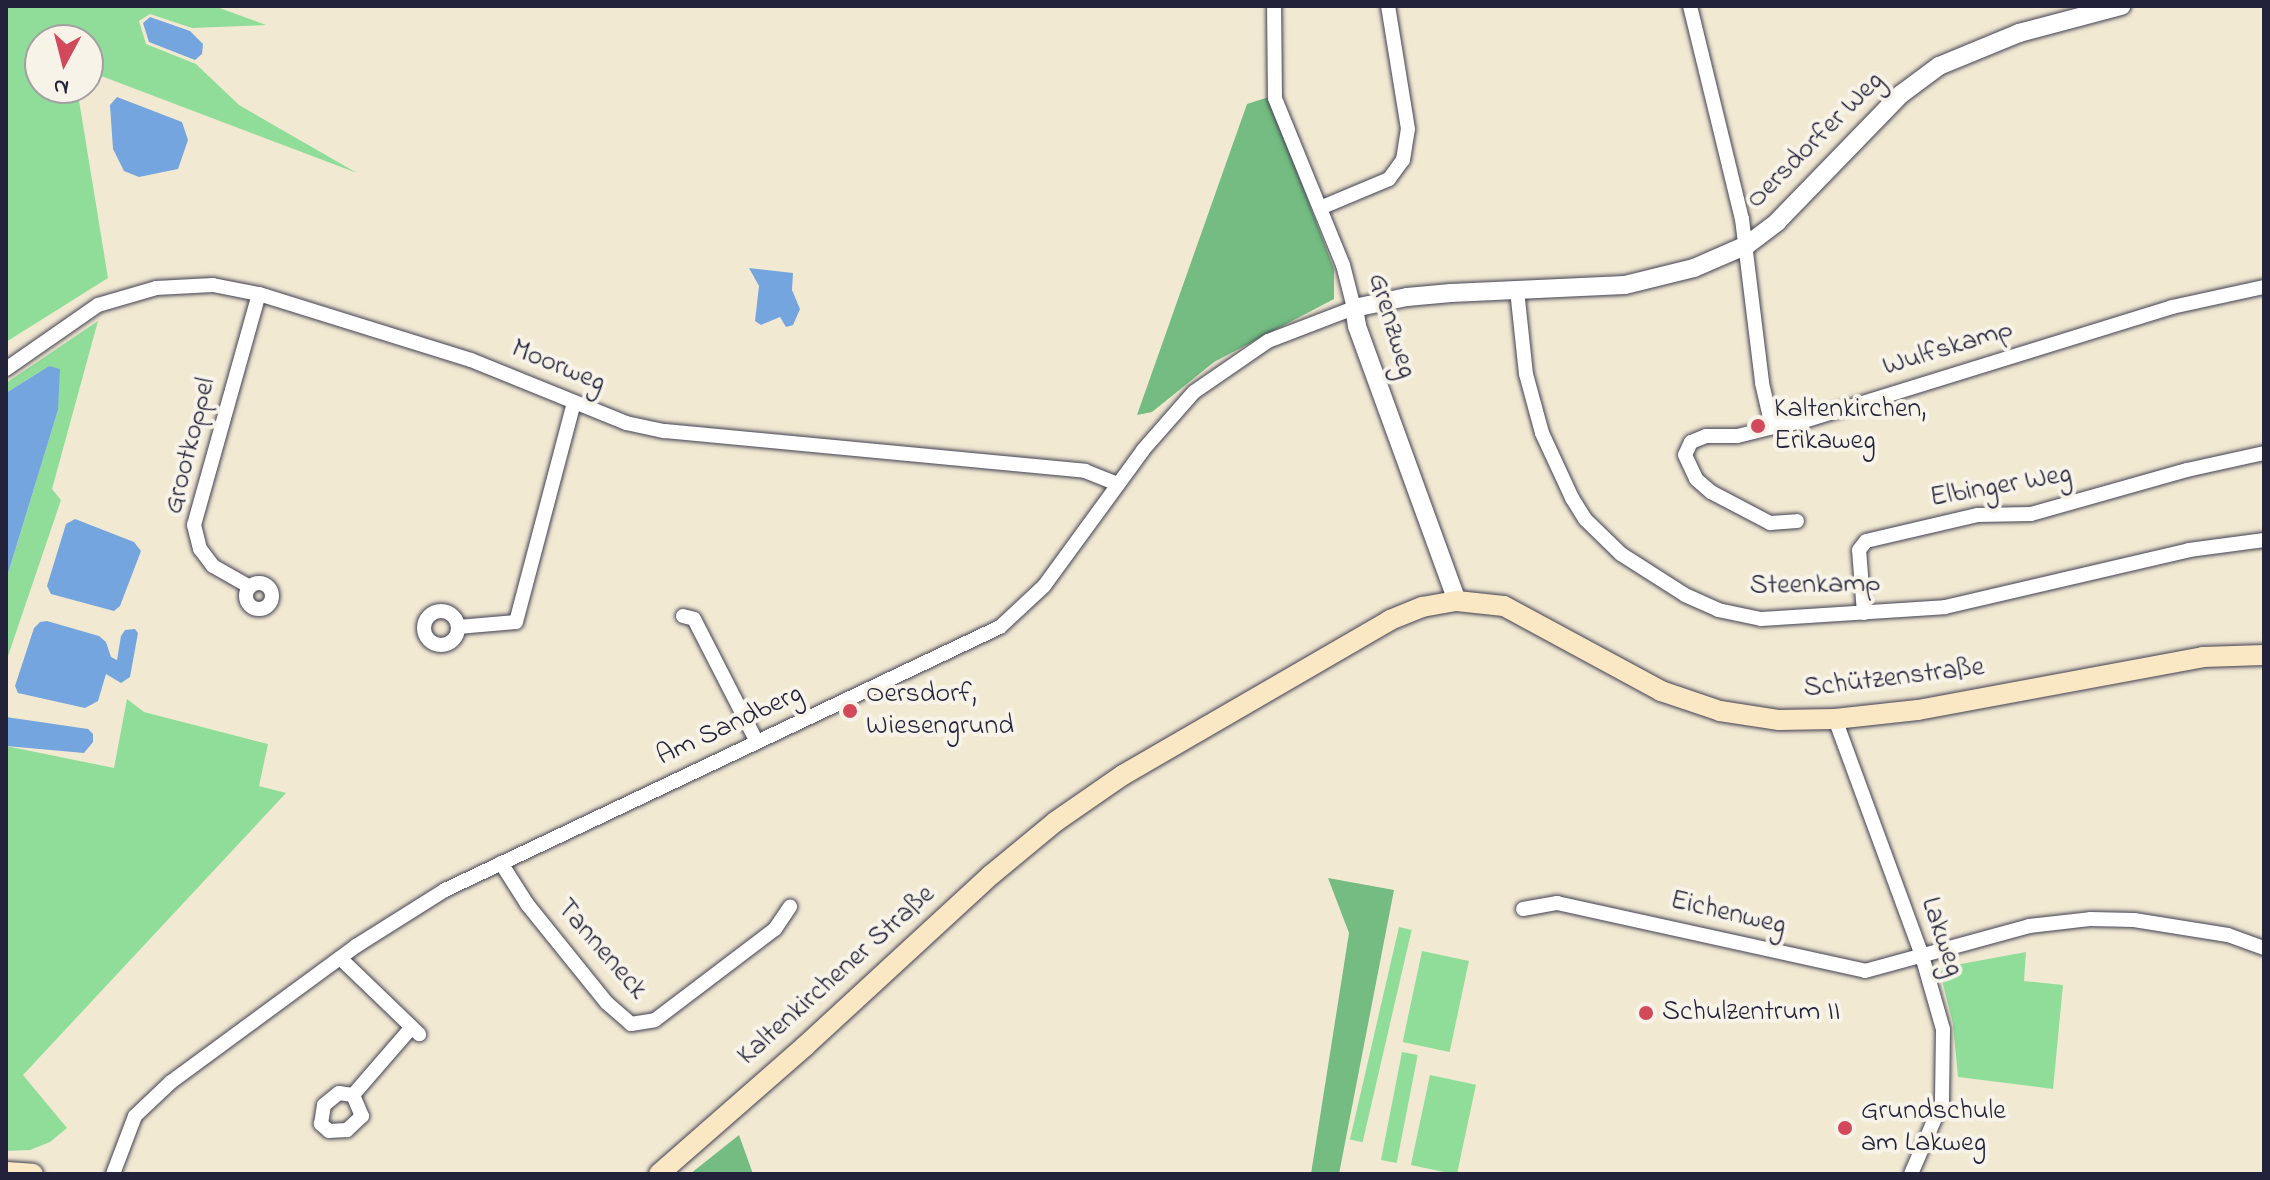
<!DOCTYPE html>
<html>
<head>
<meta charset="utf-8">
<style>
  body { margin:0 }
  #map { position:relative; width:2270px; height:1180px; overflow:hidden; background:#f2e9d3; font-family:"Indie Flower",sans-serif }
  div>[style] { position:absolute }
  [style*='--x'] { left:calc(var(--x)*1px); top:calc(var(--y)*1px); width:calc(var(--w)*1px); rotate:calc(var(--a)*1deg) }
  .green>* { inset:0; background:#90dd9a; transform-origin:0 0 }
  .forest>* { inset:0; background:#74bc82 }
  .water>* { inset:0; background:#74a5de }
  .roads { filter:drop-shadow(0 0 2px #414052) drop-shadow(0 0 2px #414052) }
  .minor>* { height:14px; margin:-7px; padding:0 7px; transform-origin:7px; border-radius:7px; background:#fff }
  .minor>.ring { margin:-7px; padding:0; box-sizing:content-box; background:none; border:14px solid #fff; border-radius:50% }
  .tertiary>* { height:18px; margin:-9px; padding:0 9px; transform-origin:9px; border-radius:9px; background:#fff }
  .secondary>* { height:20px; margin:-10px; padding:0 10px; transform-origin:10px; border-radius:10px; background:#fae7c3 }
  .dots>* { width:22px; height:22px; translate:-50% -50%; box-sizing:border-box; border:4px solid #f7f3e8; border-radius:50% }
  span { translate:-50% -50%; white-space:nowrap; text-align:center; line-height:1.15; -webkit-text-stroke:8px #f7f3e8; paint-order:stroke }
  .street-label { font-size:28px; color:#22223b }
  .poi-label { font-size:28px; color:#22223b }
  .left { translate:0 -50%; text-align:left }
  .frame { position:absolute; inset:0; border:8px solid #22223b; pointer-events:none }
  .north { position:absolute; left:24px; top:24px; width:80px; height:80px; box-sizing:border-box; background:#f7f3e8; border:2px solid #a29fa3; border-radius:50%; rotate:187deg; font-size:22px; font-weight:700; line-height:32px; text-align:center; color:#22223b }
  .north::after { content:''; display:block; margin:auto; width:28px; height:36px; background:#d1495b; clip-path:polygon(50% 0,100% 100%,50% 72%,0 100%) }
</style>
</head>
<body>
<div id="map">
  <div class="green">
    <div style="clip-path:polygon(6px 6px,214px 6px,266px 25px,192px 28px,150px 14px,139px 21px,146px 44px,196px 64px,239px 105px,357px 173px,88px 71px,88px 40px,40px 40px,40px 88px,77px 88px,108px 278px,6px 342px)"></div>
    <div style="clip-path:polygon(98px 321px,52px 489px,61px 500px,6px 662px,6px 580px,58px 410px,49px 366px,6px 393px,6px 383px)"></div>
    <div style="clip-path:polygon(127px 699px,144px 712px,268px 744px,259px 786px,286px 793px,23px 1075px,67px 1128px,50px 1142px,30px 1150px,6px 1151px,6px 746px,114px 768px)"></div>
    <div style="left:1399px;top:927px;width:13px;height:218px;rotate:13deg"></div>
    <div style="left:1422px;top:951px;width:48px;height:93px;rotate:12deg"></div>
    <div style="clip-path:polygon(2026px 952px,2024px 981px,2063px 985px,2053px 1089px,1958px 1077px,1953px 1024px,1939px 968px)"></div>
    <div style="left:1402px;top:1052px;width:16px;height:110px;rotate:11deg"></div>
    <div style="left:1430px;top:1075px;width:47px;height:92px;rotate:12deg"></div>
  </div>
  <div class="forest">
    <div style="clip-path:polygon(1269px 97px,1334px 269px,1334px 299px,1214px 362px,1152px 412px,1137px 415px,1247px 104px)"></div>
    <div style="clip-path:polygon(1328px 878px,1394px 890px,1339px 1174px,1311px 1174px,1349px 933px)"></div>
    <div style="clip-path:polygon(739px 1135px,753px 1174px,690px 1174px)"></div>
  </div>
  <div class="water">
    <div style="clip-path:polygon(150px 17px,190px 31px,203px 44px,202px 54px,195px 60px,149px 42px,143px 23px)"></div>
    <div style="clip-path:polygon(117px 97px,182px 122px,188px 140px,178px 169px,139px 177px,124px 171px,113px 149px,110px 105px)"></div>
    <div style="clip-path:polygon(749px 268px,793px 273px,792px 290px,800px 309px,793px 325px,786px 327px,780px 317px,761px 325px,755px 321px,759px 286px)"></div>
    <div style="clip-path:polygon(49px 366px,60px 369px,58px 410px,6px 580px,6px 393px)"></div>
    <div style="clip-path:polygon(75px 519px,134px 542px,141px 551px,120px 606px,114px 611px,51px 594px,47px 586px,66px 524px)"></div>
    <div style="clip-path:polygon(47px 621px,99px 636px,106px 642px,111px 657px,117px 660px,121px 636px,125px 630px,135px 629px,138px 633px,130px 677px,121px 683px,106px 674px,98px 701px,85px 708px,18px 693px,15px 686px,34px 628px,40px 622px)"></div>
    <div style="clip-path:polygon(6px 717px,88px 729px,93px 734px,93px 742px,84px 753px,6px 746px)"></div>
  </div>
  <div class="roads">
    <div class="minor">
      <div style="--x:1690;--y:6;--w:219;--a:76.3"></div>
      <div style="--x:1742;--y:219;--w:165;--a:83"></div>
      <div style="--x:1762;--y:383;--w:31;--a:77"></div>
      <div style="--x:1769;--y:413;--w:9;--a:54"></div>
      <div style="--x:1774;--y:420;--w:14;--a:17"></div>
      <div style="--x:1787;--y:424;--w:17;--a:-10"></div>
      <div style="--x:1804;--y:421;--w:385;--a:-17.2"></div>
      <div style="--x:2172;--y:307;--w:94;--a:-12.3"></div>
      <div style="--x:1320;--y:208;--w:75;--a:-22.8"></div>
      <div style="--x:1389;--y:179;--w:24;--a:-54"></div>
      <div style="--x:1403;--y:160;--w:31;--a:-81"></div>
      <div style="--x:1408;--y:129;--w:125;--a:-99.2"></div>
      <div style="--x:1517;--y:290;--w:84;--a:83.9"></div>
      <div style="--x:1526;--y:374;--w:61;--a:74.8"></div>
      <div style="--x:1542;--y:433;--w:72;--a:65.2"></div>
      <div style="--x:1572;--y:498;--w:25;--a:58"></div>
      <div style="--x:1585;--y:519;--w:50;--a:44.2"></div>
      <div style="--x:1621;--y:554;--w:76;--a:32.6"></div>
      <div style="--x:1685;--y:595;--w:36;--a:24"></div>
      <div style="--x:1718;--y:610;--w:44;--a:11.8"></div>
      <div style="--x:1761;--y:619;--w:184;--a:-3.7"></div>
      <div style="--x:1945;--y:607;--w:251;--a:-13.1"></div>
      <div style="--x:2189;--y:550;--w:76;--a:-7.6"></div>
      <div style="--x:6;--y:369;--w:112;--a:-34.8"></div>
      <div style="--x:98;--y:305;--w:60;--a:-16.3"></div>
      <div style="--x:156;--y:288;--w:57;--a:-3"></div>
      <div style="--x:213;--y:285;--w:47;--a:11.1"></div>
      <div style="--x:259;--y:294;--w:222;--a:17.3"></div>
      <div style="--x:471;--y:360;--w:167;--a:22.1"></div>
      <div style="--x:626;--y:423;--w:40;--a:12"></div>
      <div style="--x:665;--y:431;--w:422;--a:5.4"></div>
      <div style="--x:1085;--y:471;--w:35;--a:22"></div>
      <div style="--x:1786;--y:424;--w:50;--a:166.2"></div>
      <div style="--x:1737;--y:436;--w:31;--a:180"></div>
      <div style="--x:1706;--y:436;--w:16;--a:158"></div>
      <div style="--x:1691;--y:442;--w:14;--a:115"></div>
      <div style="--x:1685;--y:455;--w:26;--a:65"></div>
      <div style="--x:1696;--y:479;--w:20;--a:41"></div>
      <div style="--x:1711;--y:492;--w:67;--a:27.7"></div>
      <div style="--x:1770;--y:523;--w:27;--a:-4"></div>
      <div class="ring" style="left:246px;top:583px;width:12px;height:12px"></div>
      <div style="--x:250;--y:587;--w:43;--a:-150.4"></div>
      <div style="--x:213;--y:566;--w:21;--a:-127"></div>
      <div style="--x:200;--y:549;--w:25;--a:-104"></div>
      <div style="--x:194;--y:525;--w:240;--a:-74.3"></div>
      <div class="ring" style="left:424px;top:611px;width:20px;height:20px"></div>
      <div style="--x:1864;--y:613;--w:63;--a:-94.5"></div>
      <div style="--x:1859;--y:550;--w:11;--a:-52"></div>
      <div style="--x:1866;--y:541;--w:115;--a:-13.1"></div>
      <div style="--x:1978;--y:515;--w:53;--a:-1.1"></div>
      <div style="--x:2031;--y:514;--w:162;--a:-15.8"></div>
      <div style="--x:2187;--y:470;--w:79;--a:-12.4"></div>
      <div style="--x:683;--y:616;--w:11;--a:15"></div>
      <div style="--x:694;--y:619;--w:138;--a:62.9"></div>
      <div style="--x:458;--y:627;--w:58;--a:-4.9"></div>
      <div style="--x:516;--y:622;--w:227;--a:-75.2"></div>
      <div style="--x:1835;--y:719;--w:252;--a:69.8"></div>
      <div style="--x:1922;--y:956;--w:76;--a:74"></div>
      <div style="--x:1943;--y:1029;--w:73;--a:90.8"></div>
      <div style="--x:1942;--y:1102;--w:78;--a:113.3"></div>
      <div style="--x:501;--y:863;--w:49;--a:57.6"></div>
      <div style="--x:527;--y:904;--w:127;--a:51.1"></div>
      <div style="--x:607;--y:1003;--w:32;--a:41"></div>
      <div style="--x:631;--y:1024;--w:24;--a:-9"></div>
      <div style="--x:655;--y:1020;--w:151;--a:-37.2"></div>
      <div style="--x:775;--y:929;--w:27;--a:-56"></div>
      <div style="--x:1523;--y:909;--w:35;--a:-10"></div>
      <div style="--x:1557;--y:903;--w:315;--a:12.4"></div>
      <div style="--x:1865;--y:971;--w:170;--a:-15.3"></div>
      <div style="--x:2029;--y:926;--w:61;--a:-6.5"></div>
      <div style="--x:2090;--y:919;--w:44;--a:1.3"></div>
      <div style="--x:2134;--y:920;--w:95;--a:9.1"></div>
      <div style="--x:2228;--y:935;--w:38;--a:20"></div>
      <div style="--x:340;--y:958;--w:110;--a:43.9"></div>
      <div style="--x:353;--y:1095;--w:23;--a:67"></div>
      <div style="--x:362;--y:1116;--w:21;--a:137"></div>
      <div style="--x:347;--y:1130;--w:18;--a:177"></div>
      <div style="--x:329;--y:1131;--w:11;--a:-139"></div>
      <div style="--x:321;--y:1124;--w:19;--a:-81"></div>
      <div style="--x:324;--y:1105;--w:19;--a:-39"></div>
      <div style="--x:339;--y:1093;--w:14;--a:8"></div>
      <div style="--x:353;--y:1095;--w:89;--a:-49.1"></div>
      <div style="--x:113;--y:1174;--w:62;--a:-69.2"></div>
      <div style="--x:135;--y:1116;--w:50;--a:-43.4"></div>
      <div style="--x:171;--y:1082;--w:230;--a:-36.3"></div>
      <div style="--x:356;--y:946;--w:105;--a:-32.2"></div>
      <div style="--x:445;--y:890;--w:614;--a:-25.36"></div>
      <div style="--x:1000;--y:627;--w:60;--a:-43"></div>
      <div style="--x:1044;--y:586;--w:168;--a:-53.9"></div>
      <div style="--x:1143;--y:450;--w:77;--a:-48.7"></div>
      <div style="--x:1194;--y:392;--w:90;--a:-34.6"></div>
      <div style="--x:1268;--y:341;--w:92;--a:-21"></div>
      <div style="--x:1354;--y:308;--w:44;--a:-104.3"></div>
      <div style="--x:1343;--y:265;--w:180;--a:-112.2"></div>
      <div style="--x:1275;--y:98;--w:92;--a:-90.6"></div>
    </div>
    <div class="tertiary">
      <div style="--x:1457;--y:601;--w:293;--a:-110"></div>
      <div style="--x:1357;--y:326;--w:18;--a:-99"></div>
      <div style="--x:1354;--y:308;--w:54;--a:-11.7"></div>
      <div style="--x:1407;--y:297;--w:44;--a:-5.2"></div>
      <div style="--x:1451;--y:293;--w:174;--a:-2.6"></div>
      <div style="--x:1625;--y:285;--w:71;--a:-13.8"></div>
      <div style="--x:1694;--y:268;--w:58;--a:-23.5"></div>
      <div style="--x:1747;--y:245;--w:38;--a:-37"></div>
      <div style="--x:1777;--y:222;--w:177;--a:-45.9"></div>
      <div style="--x:1900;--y:95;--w:49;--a:-36.6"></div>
      <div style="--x:1939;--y:66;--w:87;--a:-22.4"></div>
      <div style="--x:2019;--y:33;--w:106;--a:-14.8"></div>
    </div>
    <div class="secondary">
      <div style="--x:6;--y:1172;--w:27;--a:4"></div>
      <div style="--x:659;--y:1174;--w:194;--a:-41.2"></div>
      <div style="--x:805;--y:1046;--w:253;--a:-42.6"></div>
      <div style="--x:991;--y:875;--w:83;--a:-39.6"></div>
      <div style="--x:1055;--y:822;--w:83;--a:-34.7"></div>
      <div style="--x:1123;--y:775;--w:309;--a:-30.1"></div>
      <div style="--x:1390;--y:620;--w:35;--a:-22"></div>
      <div style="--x:1422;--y:607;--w:36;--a:-10"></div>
      <div style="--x:1457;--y:601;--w:47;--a:6.1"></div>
      <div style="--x:1504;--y:606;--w:179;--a:28.4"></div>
      <div style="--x:1661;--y:691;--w:62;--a:18.7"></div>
      <div style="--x:1720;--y:711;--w:60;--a:8.7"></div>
      <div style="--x:1779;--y:720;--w:56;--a:-1"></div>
      <div style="--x:1835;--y:719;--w:83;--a:-6.2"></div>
      <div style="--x:1918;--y:710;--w:290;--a:-10.5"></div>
      <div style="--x:2203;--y:657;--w:61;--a:-1.9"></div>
    </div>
  </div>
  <div class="dots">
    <div style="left:1758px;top:426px;background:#d1495b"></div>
    <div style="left:850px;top:711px;background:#d1495b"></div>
    <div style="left:1646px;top:1013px;background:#d1495b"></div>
    <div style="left:1845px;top:1128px;background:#d1495b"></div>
  </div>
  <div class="street-label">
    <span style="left:1816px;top:141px;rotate:-45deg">Oersdorfer Weg</span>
    <span style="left:1391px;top:326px;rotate:73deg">Grenzweg</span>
    <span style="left:1948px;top:349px;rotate:-17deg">Wulfskamp</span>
    <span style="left:558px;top:367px;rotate:22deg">Moorweg</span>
    <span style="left:191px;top:446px;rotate:-76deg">Grootkoppel</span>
    <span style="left:2001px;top:487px;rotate:-10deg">Elbinger Weg</span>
    <span style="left:1815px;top:586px;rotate:-1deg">Steenkamp</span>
    <span style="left:1894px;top:679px;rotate:-7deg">Schützenstraße</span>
    <span style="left:730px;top:726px;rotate:-25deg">Am Sandberg</span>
    <span style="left:1728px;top:914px;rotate:13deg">Eichenweg</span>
    <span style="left:1941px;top:937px;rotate:71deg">Lakweg</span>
    <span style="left:601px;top:950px;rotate:49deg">Tanneneck</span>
    <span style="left:837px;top:976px;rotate:-42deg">Kaltenkirchener Straße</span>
  </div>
  <div class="poi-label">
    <span class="left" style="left:1774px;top:426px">Kaltenkirchen,<br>Erikaweg</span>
    <span class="left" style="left:866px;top:711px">Oersdorf,<br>Wiesengrund</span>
    <span class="left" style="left:1662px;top:1013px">Schulzentrum II</span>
    <span class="left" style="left:1861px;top:1128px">Grundschule<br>am Lakweg</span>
  </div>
  <div class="frame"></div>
  <div class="north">N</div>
</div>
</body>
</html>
